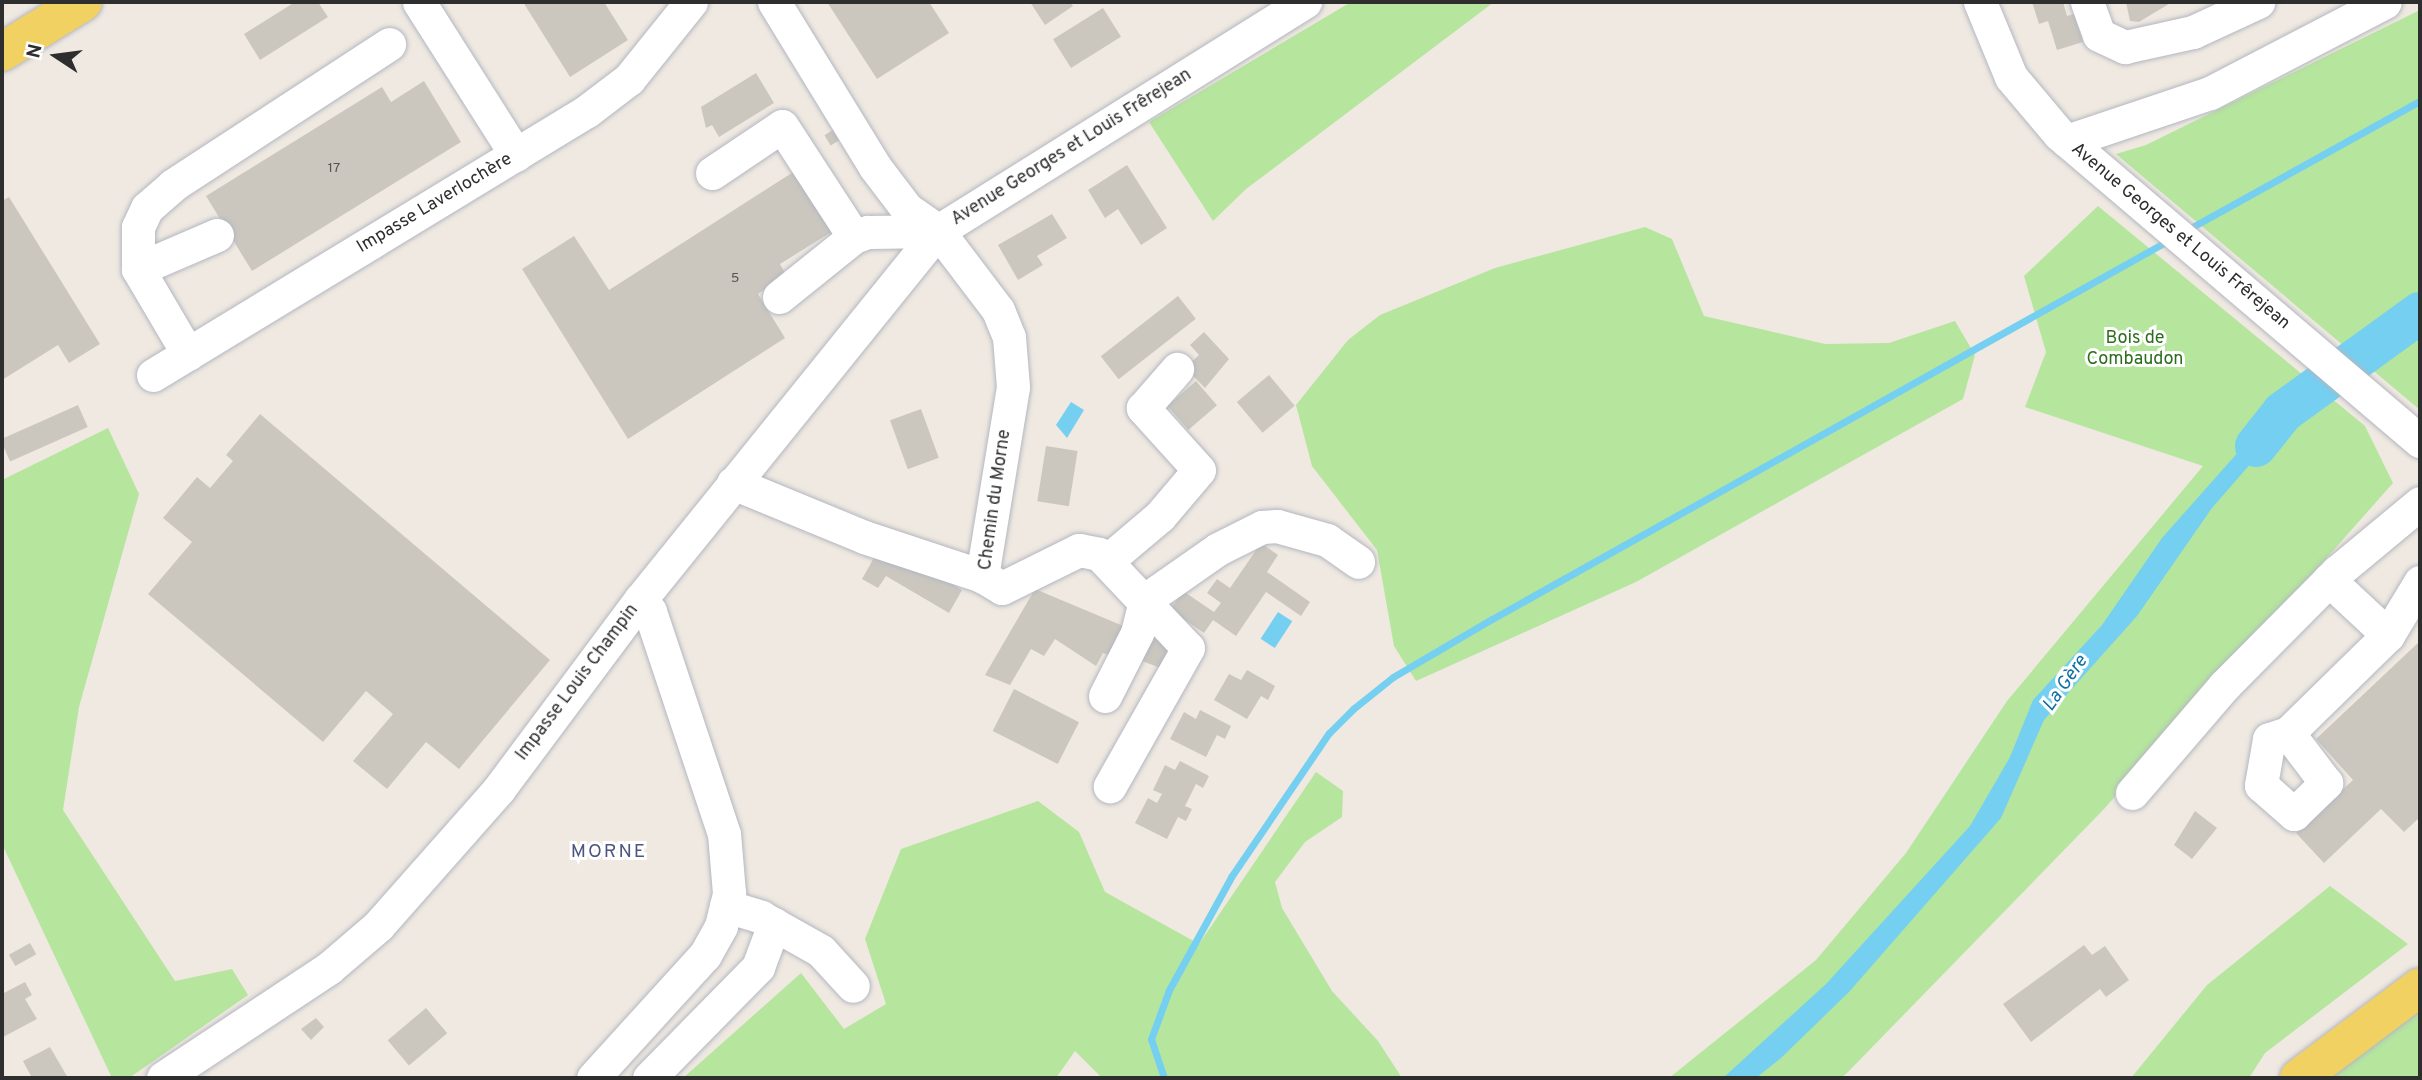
<!DOCTYPE html>
<html>
<head>
<meta charset="utf-8">
<style>
  body { margin:0 }
  #map { position:relative; width:2422px; height:1080px; overflow:hidden; background:#efe9e1; font-family:Overpass,sans-serif }
  div>[style] { position:absolute }
  [style*='--x'] { left:calc(var(--x)*1px); top:calc(var(--y)*1px); width:calc(var(--w)*1px); rotate:calc(var(--a)*1deg) }
  .green>* { inset:0; background:#b6e59e }
  .water>* { inset:0; background:#75cff0; transform-origin:0 0 }
  .stream>* { height:7px; margin:-3.5px; padding:0 3.5px; transform-origin:3.5px; border-radius:3.5px; background:#75cff0 }
  .river>* { height:42px; margin:-21px; padding:0 21px; transform-origin:21px; border-radius:21px; background:#75cff0 }
  .building>* { inset:0; background:#cbc7bf; transform-origin:0 0 }
  .roads { filter:drop-shadow(0 0 2px #b4b7c1) drop-shadow(0 0 2px #b4b7c1) }
  .minor>* { height:33px; margin:-16.5px; padding:0 16.5px; transform-origin:16.5px; border-radius:16.5px; background:#fff }
  .major>* { height:38px; margin:-19px; padding:0 19px; transform-origin:19px; border-radius:19px; background:#f2d163 }
  span { translate:-50% -50%; white-space:nowrap; text-align:center; line-height:1.15; -webkit-text-stroke:6px #fff; paint-order:stroke }
  .number-label { font-size:14px; color:#555452 }
  .number-label span { -webkit-text-stroke-width:0 }
  .street-label { font-size:18px; color:#2e2e2e }
  .park-label { font-size:18px; color:#2c6e1b }
  .water-label { font-size:19px; color:#0d6fa3; font-style:italic }
  .neighbourhood-label { font-size:19px; color:#4d5680; letter-spacing:2px }
  .frame { position:absolute; inset:0; border:4px solid #2e2e2e; pointer-events:none }
  .north { position:absolute; left:21px; top:21px; width:70px; height:70px; -webkit-text-stroke:5px #fff; paint-order:stroke; rotate:283deg; font-size:19px; font-weight:700; line-height:28px; text-align:center; color:#2e2e2e }
  .north::after { content:''; display:block; margin:auto; width:24px; height:32px; background:#2e2e2e; clip-path:polygon(50% 0,100% 100%,50% 72%,0 100%) }
</style>
</head>
<body>
<div id="map">
  <div class="green">
    <div style="clip-path:polygon(1351px 2px,1494px 2px,1246px 189px,1213px 221px,1149px 122px)"></div>
    <div style="clip-path:polygon(2420px 10px,2420px 410px,2116px 154px,2146px 145px)"></div>
    <div style="clip-path:polygon(2098px 206px,2365px 426px,2393px 483px,2104px 809px,1847px 1073px,1841px 1078px,1669px 1078px,1816px 960px,1906px 853px,2007px 701px,2203px 466px,2025px 407px,2046px 352px,2024px 276px)"></div>
    <div style="clip-path:polygon(1645px 227px,1672px 239px,1704px 316px,1825px 344px,1889px 343px,1955px 321px,1975px 355px,1963px 399px,1636px 582px,1416px 681px,1394px 646px,1377px 550px,1312px 466px,1296px 405px,1348px 340px,1380px 315px,1495px 268px)"></div>
    <div style="clip-path:polygon(108px 428px,139px 494px,79px 707px,63px 810px,175px 981px,232px 969px,248px 995px,129px 1078px,112px 1078px,2px 844px,2px 480px)"></div>
    <div style="clip-path:polygon(1316px 772px,1343px 791px,1342px 817px,1305px 842px,1275px 882px,1282px 908px,1332px 991px,1378px 1041px,1402px 1078px,1102px 1078px,1075px 1051px,1056px 1078px,683px 1078px,801px 973px,844px 1029px,886px 1004px,865px 939px,901px 849px,1038px 801px,1079px 832px,1105px 892px,1199px 944px)"></div>
    <div style="clip-path:polygon(2330px 886px,2408px 944px,2265px 1053px,2249px 1078px,2131px 1078px,2207px 985px)"></div>
    <div style="clip-path:polygon(2420px 1006px,2420px 1078px,2318px 1078px)"></div>
  </div>
  <div class="water">
    <div style="clip-path:polygon(2287px 397px,2300px 407px,2212px 508px,2137px 616px,2044px 720px,2001px 818px,1849px 992px,1781px 1058px,1756px 1078px,1723px 1078px,1826px 984px,1970px 826px,2010px 757px,2033px 700px,2102px 625px,2162px 538px)"></div>
    <div style="clip-path:polygon(1071px 402px,1084px 410px,1067px 438px,1056px 425px)"></div>
    <div style="left:1278px;top:612px;width:17px;height:32px;rotate:33deg"></div>
  </div>
  <div class="stream">
    <div style="--x:2185;--y:231;--w:269;--a:-29"></div>
    <div style="--x:1164;--y:1078;--w:41;--a:-108.4"></div>
    <div style="--x:1151;--y:1039;--w:52;--a:-69.8"></div>
    <div style="--x:1169;--y:990;--w:129;--a:-61.2"></div>
    <div style="--x:1231;--y:877;--w:174;--a:-55.8"></div>
    <div style="--x:1329;--y:733;--w:34;--a:-45"></div>
    <div style="--x:1353;--y:709;--w:51;--a:-38.7"></div>
    <div style="--x:1393;--y:677;--w:115;--a:-30.4"></div>
    <div style="--x:1492;--y:619;--w:776;--a:-29.24"></div>
  </div>
  <div class="river">
    <div style="--x:2256;--y:446;--w:43;--a:-51.5"></div>
    <div style="--x:2283;--y:412;--w:169;--a:-35.9"></div>
  </div>
  <div class="building">
    <div style="clip-path:polygon(295px 2px,318px 2px,328px 17px,260px 60px,244px 34px)"></div>
    <div style="clip-path:polygon(523px 2px,604px 2px,628px 40px,570px 77px)"></div>
    <div style="clip-path:polygon(827px 2px,929px 2px,949px 33px,877px 79px)"></div>
    <div style="clip-path:polygon(1030px 2px,1070px 2px,1073px 6px,1045px 25px)"></div>
    <div style="clip-path:polygon(2032px 2px,2063px 2px,2067px 16px,2074px 14px,2083px 42px,2057px 50px,2048px 21px,2039px 24px)"></div>
    <div style="clip-path:polygon(2126px 2px,2172px 2px,2139px 22px,2130px 21px)"></div>
    <div style="left:1103px;top:8px;width:34px;height:59px;rotate:58deg"></div>
    <div style="clip-path:polygon(756px 73px,774px 103px,719px 137px,712px 125px,706px 128px,701px 107px)"></div>
    <div style="clip-path:polygon(424px 81px,461px 142px,252px 271px,206px 196px,382px 87px,391px 102px)"></div>
    <div style="left:833px;top:130px;width:12px;height:10px;rotate:59deg"></div>
    <div style="clip-path:polygon(1127px 165px,1167px 228px,1141px 245px,1118px 209px,1105px 218px,1088px 190px)"></div>
    <div style="clip-path:polygon(795px 171px,833px 231px,780px 264px,786px 275px,758px 294px,785px 338px,628px 439px,522px 269px,574px 236px,609px 290px)"></div>
    <div style="clip-path:polygon(9px 197px,100px 344px,69px 363px,58px 345px,2px 380px,2px 201px)"></div>
    <div style="clip-path:polygon(1052px 214px,1067px 238px,1037px 256px,1043px 265px,1018px 280px,998px 245px)"></div>
    <div style="left:1178px;top:296px;width:29px;height:98px;rotate:52deg"></div>
    <div style="clip-path:polygon(1204px 332px,1229px 359px,1205px 388px,1185px 368px,1199px 355px,1190px 345px)"></div>
    <div style="left:1269px;top:375px;width:40px;height:42px;rotate:50deg"></div>
    <div style="left:1196px;top:381px;width:32px;height:38px;rotate:49deg"></div>
    <div style="left:78px;top:405px;width:24px;height:85px;rotate:66deg"></div>
    <div style="left:921px;top:409px;width:52px;height:33px;rotate:70deg"></div>
    <div style="clip-path:polygon(260px 414px,550px 660px,459px 769px,426px 742px,387px 789px,353px 761px,393px 714px,366px 691px,323px 742px,148px 594px,192px 542px,163px 518px,197px 477px,210px 488px,233px 461px,226px 455px)"></div>
    <div style="left:1046px;top:446px;width:32px;height:56px;rotate:9deg"></div>
    <div style="clip-path:polygon(1261px 543px,1278px 555px,1267px 572px,1310px 602px,1301px 616px,1266px 592px,1236px 636px,1213px 620px,1204px 633px,1170px 610px,1183px 591px,1214px 612px,1221px 603px,1207px 593px,1217px 579px,1230px 588px)"></div>
    <div style="clip-path:polygon(879px 549px,911px 559px,962px 590px,949px 613px,886px 576px,878px 588px,862px 579px)"></div>
    <div style="clip-path:polygon(1035px 589px,1128px 628px,1115px 657px,1103px 653px,1096px 666px,1055px 639px,1044px 656px,1031px 649px,1010px 685px,985px 675px)"></div>
    <div style="left:1147px;top:635px;width:25px;height:26px;rotate:21deg"></div>
    <div style="clip-path:polygon(2420px 641px,2420px 817px,2404px 832px,2381px 809px,2324px 863px,2296px 833px,2353px 780px,2316px 739px)"></div>
    <div style="clip-path:polygon(1247px 670px,1275px 686px,1268px 700px,1261px 696px,1247px 719px,1214px 700px,1229px 674px,1241px 680px)"></div>
    <div style="left:1014px;top:689px;width:73px;height:47px;rotate:27deg"></div>
    <div style="clip-path:polygon(1200px 710px,1231px 726px,1225px 739px,1217px 735px,1206px 757px,1170px 739px,1184px 712px,1196px 719px)"></div>
    <div style="clip-path:polygon(1180px 761px,1209px 776px,1203px 788px,1196px 784px,1185px 806px,1192px 809px,1186px 821px,1178px 817px,1167px 839px,1135px 823px,1148px 798px,1157px 803px,1162px 794px,1153px 790px,1165px 765px,1175px 770px)"></div>
    <div style="clip-path:polygon(2195px 811px,2217px 828px,2192px 859px,2174px 845px)"></div>
    <div style="left:30px;top:943px;width:13px;height:24px;rotate:61deg"></div>
    <div style="clip-path:polygon(2084px 945px,2092px 955px,2105px 946px,2129px 980px,2106px 997px,2100px 989px,2031px 1042px,2003px 1004px)"></div>
    <div style="clip-path:polygon(25px 982px,32px 995px,25px 999px,37px 1019px,3px 1037px,2px 994px)"></div>
    <div style="left:426px;top:1008px;width:33px;height:50px;rotate:50deg"></div>
    <div style="clip-path:polygon(316px 1018px,324px 1027px,311px 1040px,301px 1029px)"></div>
    <div style="clip-path:polygon(50px 1047px,68px 1078px,32px 1078px,23px 1061px)"></div>
  </div>
  <div class="roads">
    <div class="minor">
      <div style="--x:419;--y:2;--w:181;--a:57.6"></div>
      <div style="--x:774;--y:2;--w:193;--a:58.5"></div>
      <div style="--x:875;--y:167;--w:53;--a:52.7"></div>
      <div style="--x:907;--y:209;--w:38;--a:35"></div>
      <div style="--x:938;--y:231;--w:99;--a:52.8"></div>
      <div style="--x:998;--y:310;--w:29;--a:68"></div>
      <div style="--x:1009;--y:337;--w:50;--a:85.4"></div>
      <div style="--x:1013;--y:387;--w:192;--a:99.3"></div>
      <div style="--x:982;--y:576;--w:23;--a:31"></div>
      <div style="--x:1002;--y:588;--w:86;--a:-26.3"></div>
      <div style="--x:1079;--y:550;--w:20;--a:11"></div>
      <div style="--x:1099;--y:554;--w:129;--a:46.6"></div>
      <div style="--x:1188;--y:648;--w:159;--a:119.5"></div>
      <div style="--x:1980;--y:2;--w:81;--a:67.5"></div>
      <div style="--x:2011;--y:77;--w:75;--a:49.9"></div>
      <div style="--x:2059;--y:134;--w:474;--a:40.4"></div>
      <div style="--x:2087;--y:2;--w:35;--a:70"></div>
      <div style="--x:2099;--y:35;--w:29;--a:25"></div>
      <div style="--x:2125;--y:47;--w:70;--a:-12.4"></div>
      <div style="--x:2193;--y:32;--w:72;--a:-24.8"></div>
      <div style="--x:2067;--y:141;--w:151;--a:-18.6"></div>
      <div style="--x:2210;--y:93;--w:197;--a:-27.5"></div>
      <div style="--x:712;--y:173;--w:84;--a:-33.9"></div>
      <div style="--x:782;--y:126;--w:132;--a:57"></div>
      <div style="--x:138;--y:269;--w:86;--a:-23.3"></div>
      <div style="--x:779;--y:297;--w:96;--a:-38.7"></div>
      <div style="--x:854;--y:237;--w:15;--a:-20"></div>
      <div style="--x:868;--y:232;--w:70;--a:-0.8"></div>
      <div style="--x:188;--y:354;--w:99;--a:-120.5"></div>
      <div style="--x:138;--y:269;--w:42;--a:-90"></div>
      <div style="--x:138;--y:227;--w:21;--a:-65"></div>
      <div style="--x:147;--y:208;--w:35;--a:-41"></div>
      <div style="--x:173;--y:185;--w:258;--a:-33.1"></div>
      <div style="--x:153;--y:375;--w:508;--a:-31.31"></div>
      <div style="--x:587;--y:111;--w:53;--a:-37.3"></div>
      <div style="--x:629;--y:79;--w:99;--a:-51.2"></div>
      <div style="--x:733;--y:483;--w:142;--a:22.4"></div>
      <div style="--x:864;--y:537;--w:124;--a:18.3"></div>
      <div style="--x:1108;--y:560;--w:68;--a:-40.2"></div>
      <div style="--x:1160;--y:516;--w:60;--a:-49.7"></div>
      <div style="--x:1199;--y:470;--w:84;--a:-132.1"></div>
      <div style="--x:1143;--y:408;--w:52;--a:-48.9"></div>
      <div style="--x:2388;--y:635;--w:62;--a:-58.9"></div>
      <div style="--x:1105;--y:696;--w:71;--a:-63.1"></div>
      <div style="--x:1137;--y:633;--w:34;--a:-76"></div>
      <div style="--x:1145;--y:600;--w:89;--a:-34.9"></div>
      <div style="--x:1218;--y:549;--w:49;--a:-26.6"></div>
      <div style="--x:1262;--y:527;--w:15;--a:-4"></div>
      <div style="--x:1277;--y:526;--w:52;--a:15.6"></div>
      <div style="--x:1327;--y:540;--w:38;--a:35"></div>
      <div style="--x:2288;--y:733;--w:20;--a:162"></div>
      <div style="--x:2269;--y:739;--w:47;--a:99.9"></div>
      <div style="--x:2261;--y:785;--w:44;--a:41.3"></div>
      <div style="--x:2294;--y:814;--w:45;--a:-44.1"></div>
      <div style="--x:2326;--y:783;--w:63;--a:-127.2"></div>
      <div style="--x:2288;--y:733;--w:140;--a:-44.4"></div>
      <div style="--x:2388;--y:635;--w:81;--a:-137"></div>
      <div style="--x:2132;--y:793;--w:141;--a:-49.3"></div>
      <div style="--x:2224;--y:686;--w:161;--a:-45.3"></div>
      <div style="--x:2337;--y:572;--w:108;--a:-39.7"></div>
      <div style="--x:726;--y:906;--w:37;--a:17"></div>
      <div style="--x:761;--y:917;--w:69;--a:29.5"></div>
      <div style="--x:821;--y:951;--w:47;--a:47.6"></div>
      <div style="--x:163;--y:1078;--w:199;--a:-33.5"></div>
      <div style="--x:329;--y:968;--w:65;--a:-40.6"></div>
      <div style="--x:378;--y:926;--w:183;--a:-48.5"></div>
      <div style="--x:499;--y:789;--w:236;--a:-53.3"></div>
      <div style="--x:640;--y:600;--w:474;--a:-51.1"></div>
      <div style="--x:938;--y:231;--w:433;--a:-32"></div>
      <div style="--x:593;--y:1078;--w:166;--a:-47.7"></div>
      <div style="--x:705;--y:955;--w:33;--a:-61"></div>
      <div style="--x:721;--y:926;--w:34;--a:-76"></div>
      <div style="--x:729;--y:893;--w:59;--a:-94.8"></div>
      <div style="--x:724;--y:834;--w:235;--a:-108.4"></div>
      <div style="--x:650;--y:611;--w:15;--a:-132"></div>
      <div style="--x:649;--y:1078;--w:156;--a:-45.5"></div>
      <div style="--x:758;--y:967;--w:46;--a:-69.6"></div>
    </div>
    <div class="major">
      <div style="--x:2;--y:52;--w:95;--a:-31.7"></div>
      <div style="--x:2299;--y:1078;--w:151;--a:-36.9"></div>
    </div>
  </div>
  <div class="number-label">
    <span style="left:334px;top:169px">17</span>
    <span style="left:735px;top:279px">5</span>
  </div>
  <div class="street-label">
    <span style="left:1072px;top:148px;rotate:-32deg">Avenue Georges et Louis Frêrejean</span>
    <span style="left:435px;top:204px;rotate:-31deg">Impasse Laverlochère</span>
    <span style="left:2180px;top:237px;rotate:40deg">Avenue Georges et Louis Frêrejean</span>
    <span style="left:996px;top:500px;rotate:-82deg">Chemin du Morne</span>
    <span style="left:578px;top:683px;rotate:-53deg">Impasse Louis Champin</span>
  </div>
  <div class="park-label">
    <span style="left:2135px;top:350px">Bois de<br>Combaudon</span>
  </div>
  <div class="water-label">
    <span style="left:2066px;top:684px;rotate:-55deg">La Gère</span>
  </div>
  <div class="neighbourhood-label">
    <span style="left:609px;top:853px">MORNE</span>
  </div>
  <div class="frame"></div>
  <div class="north">N</div>
</div>
</body>
</html>
